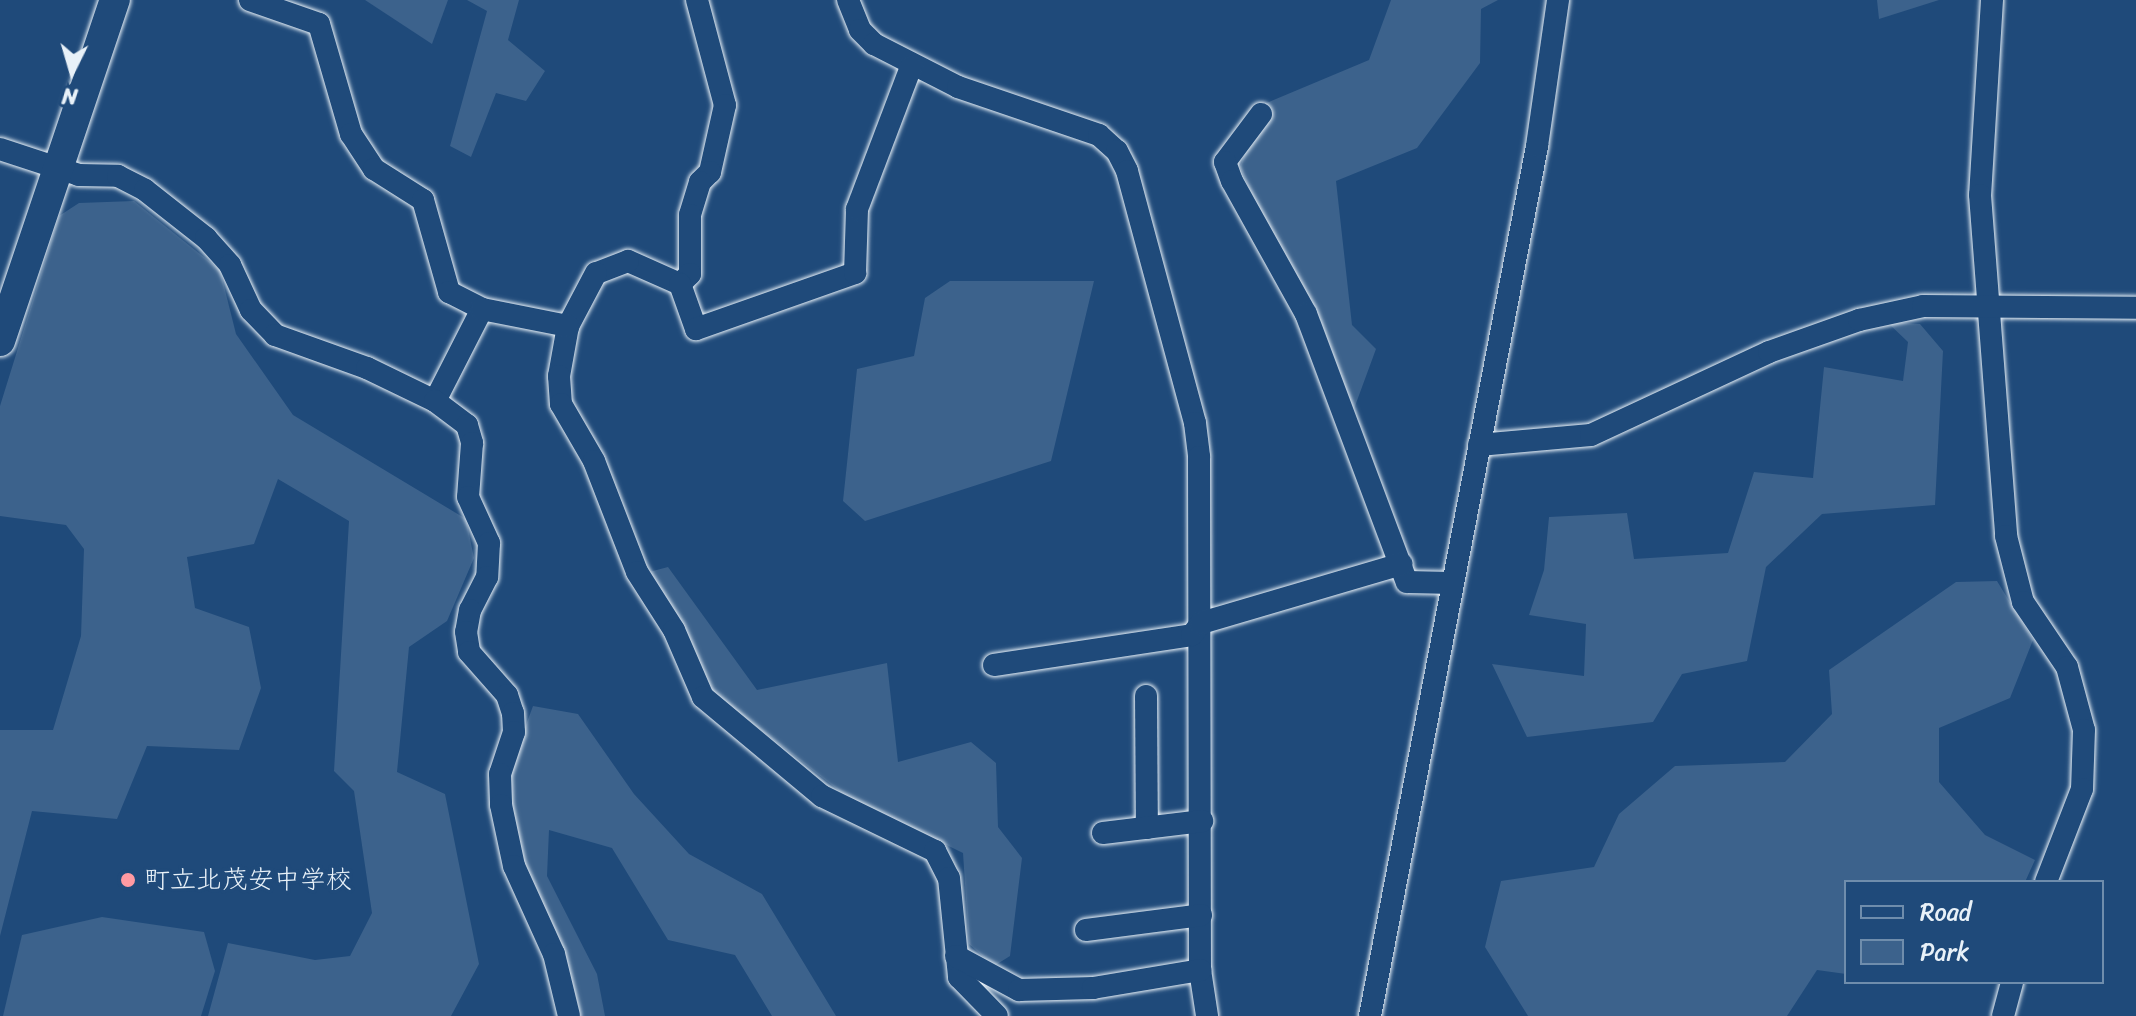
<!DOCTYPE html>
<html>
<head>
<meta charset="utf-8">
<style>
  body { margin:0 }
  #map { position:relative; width:2136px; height:1016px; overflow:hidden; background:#1f4a7a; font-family:Sriracha,"Klee One",sans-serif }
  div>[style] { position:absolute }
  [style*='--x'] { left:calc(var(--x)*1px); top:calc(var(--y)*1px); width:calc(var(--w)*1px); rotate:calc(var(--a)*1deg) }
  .green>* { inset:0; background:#3c628c }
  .roads { filter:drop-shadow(0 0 2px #e8f1f8) drop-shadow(0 0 2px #e8f1f8) }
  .street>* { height:22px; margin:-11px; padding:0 11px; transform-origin:11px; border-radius:11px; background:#1f4a7a }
  .secondary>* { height:30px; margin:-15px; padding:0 15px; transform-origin:15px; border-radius:15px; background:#1f4a7a }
  .dots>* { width:22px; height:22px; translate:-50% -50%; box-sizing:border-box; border:4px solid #1f4a7a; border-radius:50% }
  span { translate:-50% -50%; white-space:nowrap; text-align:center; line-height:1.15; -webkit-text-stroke:7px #1f4a7a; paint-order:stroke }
  .poi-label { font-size:26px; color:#e8f1f8 }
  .left { translate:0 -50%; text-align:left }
  .legend { position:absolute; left:1844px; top:880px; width:260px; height:104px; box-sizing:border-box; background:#1f4a7a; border:2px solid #6f8dac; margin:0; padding:10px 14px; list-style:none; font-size:24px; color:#e8f1f8 }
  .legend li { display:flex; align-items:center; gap:16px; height:40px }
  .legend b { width:40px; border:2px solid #6f8dac }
  .north { position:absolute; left:32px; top:32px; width:80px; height:80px; -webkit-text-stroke:6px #1f4a7a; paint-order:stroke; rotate:185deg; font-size:22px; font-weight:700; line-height:32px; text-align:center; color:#e8f1f8 }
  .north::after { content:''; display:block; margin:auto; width:28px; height:36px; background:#e8f1f8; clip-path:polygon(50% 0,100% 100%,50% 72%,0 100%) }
</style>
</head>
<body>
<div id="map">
  <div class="green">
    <div style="clip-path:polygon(365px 0,448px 0,432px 44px)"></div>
    <div style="clip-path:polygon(467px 0,519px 0,508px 40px,545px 71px,526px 101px,496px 93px,471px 157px,450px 146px,487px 11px)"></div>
    <div style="clip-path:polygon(1391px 0,1498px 0,1481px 9px,1480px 63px,1417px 148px,1336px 181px,1352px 325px,1376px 349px,1351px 417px,1240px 167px,1264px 104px,1369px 60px)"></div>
    <div style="clip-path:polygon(1877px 0,1939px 0,1879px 19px)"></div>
    <div style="clip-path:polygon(134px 201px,220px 270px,236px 334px,293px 415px,466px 519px,474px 558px,447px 621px,409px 647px,397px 772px,445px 794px,479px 964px,451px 1016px,208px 1016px,228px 943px,315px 960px,350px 956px,372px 913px,354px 791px,334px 771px,349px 521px,278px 479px,254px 544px,187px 557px,195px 608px,249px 627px,261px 688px,239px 750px,147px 746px,117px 819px,32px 811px,0 936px,0 730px,53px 730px,81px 636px,84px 549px,66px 525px,0 516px,0 406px,59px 216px,79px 203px)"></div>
    <div style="clip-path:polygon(950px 281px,1094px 281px,1051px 461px,865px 521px,843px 501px,857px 369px,914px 356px,925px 298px)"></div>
    <div style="clip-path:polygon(1887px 322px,1920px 324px,1943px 351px,1935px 505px,1822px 514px,1766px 567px,1747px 661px,1682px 674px,1653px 722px,1527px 737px,1492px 664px,1584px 676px,1586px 624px,1529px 615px,1544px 570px,1549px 517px,1627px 513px,1634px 559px,1728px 553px,1754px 472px,1813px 478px,1824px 367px,1903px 381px,1908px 342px)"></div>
    <div style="clip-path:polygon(668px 567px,757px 690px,887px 663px,898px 762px,971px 742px,996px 763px,998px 827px,1022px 858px,1010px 956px,994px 966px,969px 944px,963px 853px,846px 796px,706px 687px,649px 572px)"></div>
    <div style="clip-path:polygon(1997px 581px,2033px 640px,2010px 698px,1939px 728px,1939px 782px,1985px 835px,2035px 860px,2025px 882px,1846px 882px,1846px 974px,1817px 970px,1787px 1016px,1528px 1016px,1485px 947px,1501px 881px,1594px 867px,1619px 814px,1675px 766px,1785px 762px,1832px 714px,1829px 670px,1956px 582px)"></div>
    <div style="clip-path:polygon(533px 706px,578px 714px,634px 794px,689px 854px,762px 894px,836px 1016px,772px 1016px,735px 955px,668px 940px,612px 848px,549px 830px,547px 876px,597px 974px,605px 1016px,581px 1016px,566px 959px,516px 847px,505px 782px)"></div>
    <div style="clip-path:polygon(102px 917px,204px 932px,215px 971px,201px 1016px,3px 1016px,22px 935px)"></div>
  </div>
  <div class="roads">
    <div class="street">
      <div style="--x:250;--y:0;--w:73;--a:19.2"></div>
      <div style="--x:319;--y:24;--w:115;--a:73.8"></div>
      <div style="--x:351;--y:134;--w:42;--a:56.7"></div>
      <div style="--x:374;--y:169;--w:58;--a:32.3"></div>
      <div style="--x:423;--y:200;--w:96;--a:74.2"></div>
      <div style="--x:449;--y:292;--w:37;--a:27"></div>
      <div style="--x:482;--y:309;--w:103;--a:117.1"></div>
      <div style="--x:697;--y:0;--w:109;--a:75.1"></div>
      <div style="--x:725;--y:105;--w:69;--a:102.6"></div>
      <div style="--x:710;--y:172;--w:14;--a:135"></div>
      <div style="--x:700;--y:182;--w:34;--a:107"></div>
      <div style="--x:690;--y:215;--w:59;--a:90"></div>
      <div style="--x:690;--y:274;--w:14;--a:135"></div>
      <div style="--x:680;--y:284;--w:57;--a:-156.1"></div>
      <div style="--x:628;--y:261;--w:34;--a:159"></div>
      <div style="--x:596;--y:273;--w:60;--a:117.8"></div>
      <div style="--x:568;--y:326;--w:51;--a:100.2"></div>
      <div style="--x:559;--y:376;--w:28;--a:86"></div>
      <div style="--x:561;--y:404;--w:66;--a:59.9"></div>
      <div style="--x:594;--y:461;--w:119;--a:68.8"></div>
      <div style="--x:637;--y:572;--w:69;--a:57.5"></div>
      <div style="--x:674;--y:630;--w:73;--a:66.6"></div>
      <div style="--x:703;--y:697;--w:155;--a:39.8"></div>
      <div style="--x:822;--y:796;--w:126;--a:26"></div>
      <div style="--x:935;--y:851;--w:30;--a:63"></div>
      <div style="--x:949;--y:878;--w:100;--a:84.2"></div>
      <div style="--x:959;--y:977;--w:54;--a:45.7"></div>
      <div style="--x:848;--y:0;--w:32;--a:68"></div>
      <div style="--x:860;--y:30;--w:20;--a:45"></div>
      <div style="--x:874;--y:44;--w:94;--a:27.1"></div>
      <div style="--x:958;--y:87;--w:149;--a:18.8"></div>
      <div style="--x:1099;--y:135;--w:24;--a:42"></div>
      <div style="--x:1117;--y:151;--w:22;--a:63"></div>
      <div style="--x:1127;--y:171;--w:261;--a:74.9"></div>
      <div style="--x:1195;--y:423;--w:34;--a:83"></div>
      <div style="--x:1199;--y:457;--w:513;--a:89.89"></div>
      <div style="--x:1200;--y:970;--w:47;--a:81.3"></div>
      <div style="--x:1992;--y:0;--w:195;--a:93.5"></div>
      <div style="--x:1980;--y:195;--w:342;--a:85.6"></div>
      <div style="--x:2006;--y:536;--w:68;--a:75.6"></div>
      <div style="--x:2023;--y:602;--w:78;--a:55.9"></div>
      <div style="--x:2067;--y:667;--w:65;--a:74.9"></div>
      <div style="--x:2084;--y:730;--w:59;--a:91.9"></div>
      <div style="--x:2082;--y:789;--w:100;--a:111.2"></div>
      <div style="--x:1261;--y:114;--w:60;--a:126.9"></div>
      <div style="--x:1225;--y:162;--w:20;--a:70"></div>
      <div style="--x:1232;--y:181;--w:152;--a:60.9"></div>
      <div style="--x:1306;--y:314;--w:286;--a:69.4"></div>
      <div style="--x:1407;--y:582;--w:46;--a:1.2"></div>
      <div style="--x:0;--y:149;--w:83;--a:18.2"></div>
      <div style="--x:79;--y:175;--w:39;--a:1"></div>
      <div style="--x:118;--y:176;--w:30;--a:27"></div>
      <div style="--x:145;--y:190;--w:78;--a:38.2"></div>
      <div style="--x:206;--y:238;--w:36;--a:48"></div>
      <div style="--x:230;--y:265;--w:50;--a:65"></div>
      <div style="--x:251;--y:310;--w:35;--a:46"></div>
      <div style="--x:275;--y:335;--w:98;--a:19.7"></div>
      <div style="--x:367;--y:368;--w:76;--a:25.9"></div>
      <div style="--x:435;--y:401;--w:40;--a:37"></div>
      <div style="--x:467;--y:425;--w:19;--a:74"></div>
      <div style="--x:472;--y:443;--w:54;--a:94.2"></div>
      <div style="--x:468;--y:497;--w:51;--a:65.5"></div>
      <div style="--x:489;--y:543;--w:34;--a:93"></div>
      <div style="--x:487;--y:577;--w:37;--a:117"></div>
      <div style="--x:470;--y:610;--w:22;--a:100"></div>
      <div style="--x:466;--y:632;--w:20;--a:81"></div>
      <div style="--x:469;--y:652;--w:57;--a:48.5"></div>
      <div style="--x:507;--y:695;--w:19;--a:72"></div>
      <div style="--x:513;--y:713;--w:19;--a:87"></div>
      <div style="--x:514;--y:732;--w:44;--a:108.4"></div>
      <div style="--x:500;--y:774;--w:31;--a:88"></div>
      <div style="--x:501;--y:805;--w:62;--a:78"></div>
      <div style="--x:514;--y:866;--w:97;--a:65.6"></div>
      <div style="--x:554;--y:954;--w:64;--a:76.4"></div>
      <div style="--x:680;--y:284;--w:48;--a:70.4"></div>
      <div style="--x:696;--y:329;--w:169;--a:-19.4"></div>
      <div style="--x:855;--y:273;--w:64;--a:-88.2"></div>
      <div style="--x:857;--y:209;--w:152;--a:-69.2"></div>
      <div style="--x:482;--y:309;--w:88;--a:11.2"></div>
      <div style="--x:1479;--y:445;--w:112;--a:-5.1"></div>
      <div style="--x:1591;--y:435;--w:196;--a:-25"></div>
      <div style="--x:1769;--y:352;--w:96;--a:-19.6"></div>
      <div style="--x:1859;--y:320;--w:66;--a:-12.3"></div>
      <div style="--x:1923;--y:306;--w:213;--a:0.5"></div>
      <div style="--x:994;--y:665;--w:200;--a:-8.6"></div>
      <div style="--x:1192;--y:635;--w:15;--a:-53"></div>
      <div style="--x:1201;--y:623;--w:209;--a:-16.4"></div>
      <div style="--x:1146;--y:696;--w:132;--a:89.6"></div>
      <div style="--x:1103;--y:833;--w:100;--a:-6.9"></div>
      <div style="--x:1086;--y:930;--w:116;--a:-7.4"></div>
      <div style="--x:956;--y:956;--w:72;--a:28.4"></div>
      <div style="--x:1019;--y:990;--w:74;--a:-1.5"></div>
      <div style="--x:1093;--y:988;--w:109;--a:-9.5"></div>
      <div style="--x:1370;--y:1016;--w:886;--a:-79.13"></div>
      <div style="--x:1537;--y:146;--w:148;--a:-81.8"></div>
      <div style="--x:2003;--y:1016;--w:35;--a:-75"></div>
    </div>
    <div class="secondary">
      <div style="--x:0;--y:341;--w:360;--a:-71.4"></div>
    </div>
  </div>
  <div class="dots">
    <div style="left:128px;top:880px;background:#ff9aa2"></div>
  </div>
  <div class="poi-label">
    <span class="left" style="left:144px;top:880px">町立北茂安中学校</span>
  </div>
  <ul class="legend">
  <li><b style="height:10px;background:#1f4a7a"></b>Road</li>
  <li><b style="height:22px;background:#3c628c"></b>Park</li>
  </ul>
  <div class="north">N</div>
</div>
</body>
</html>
